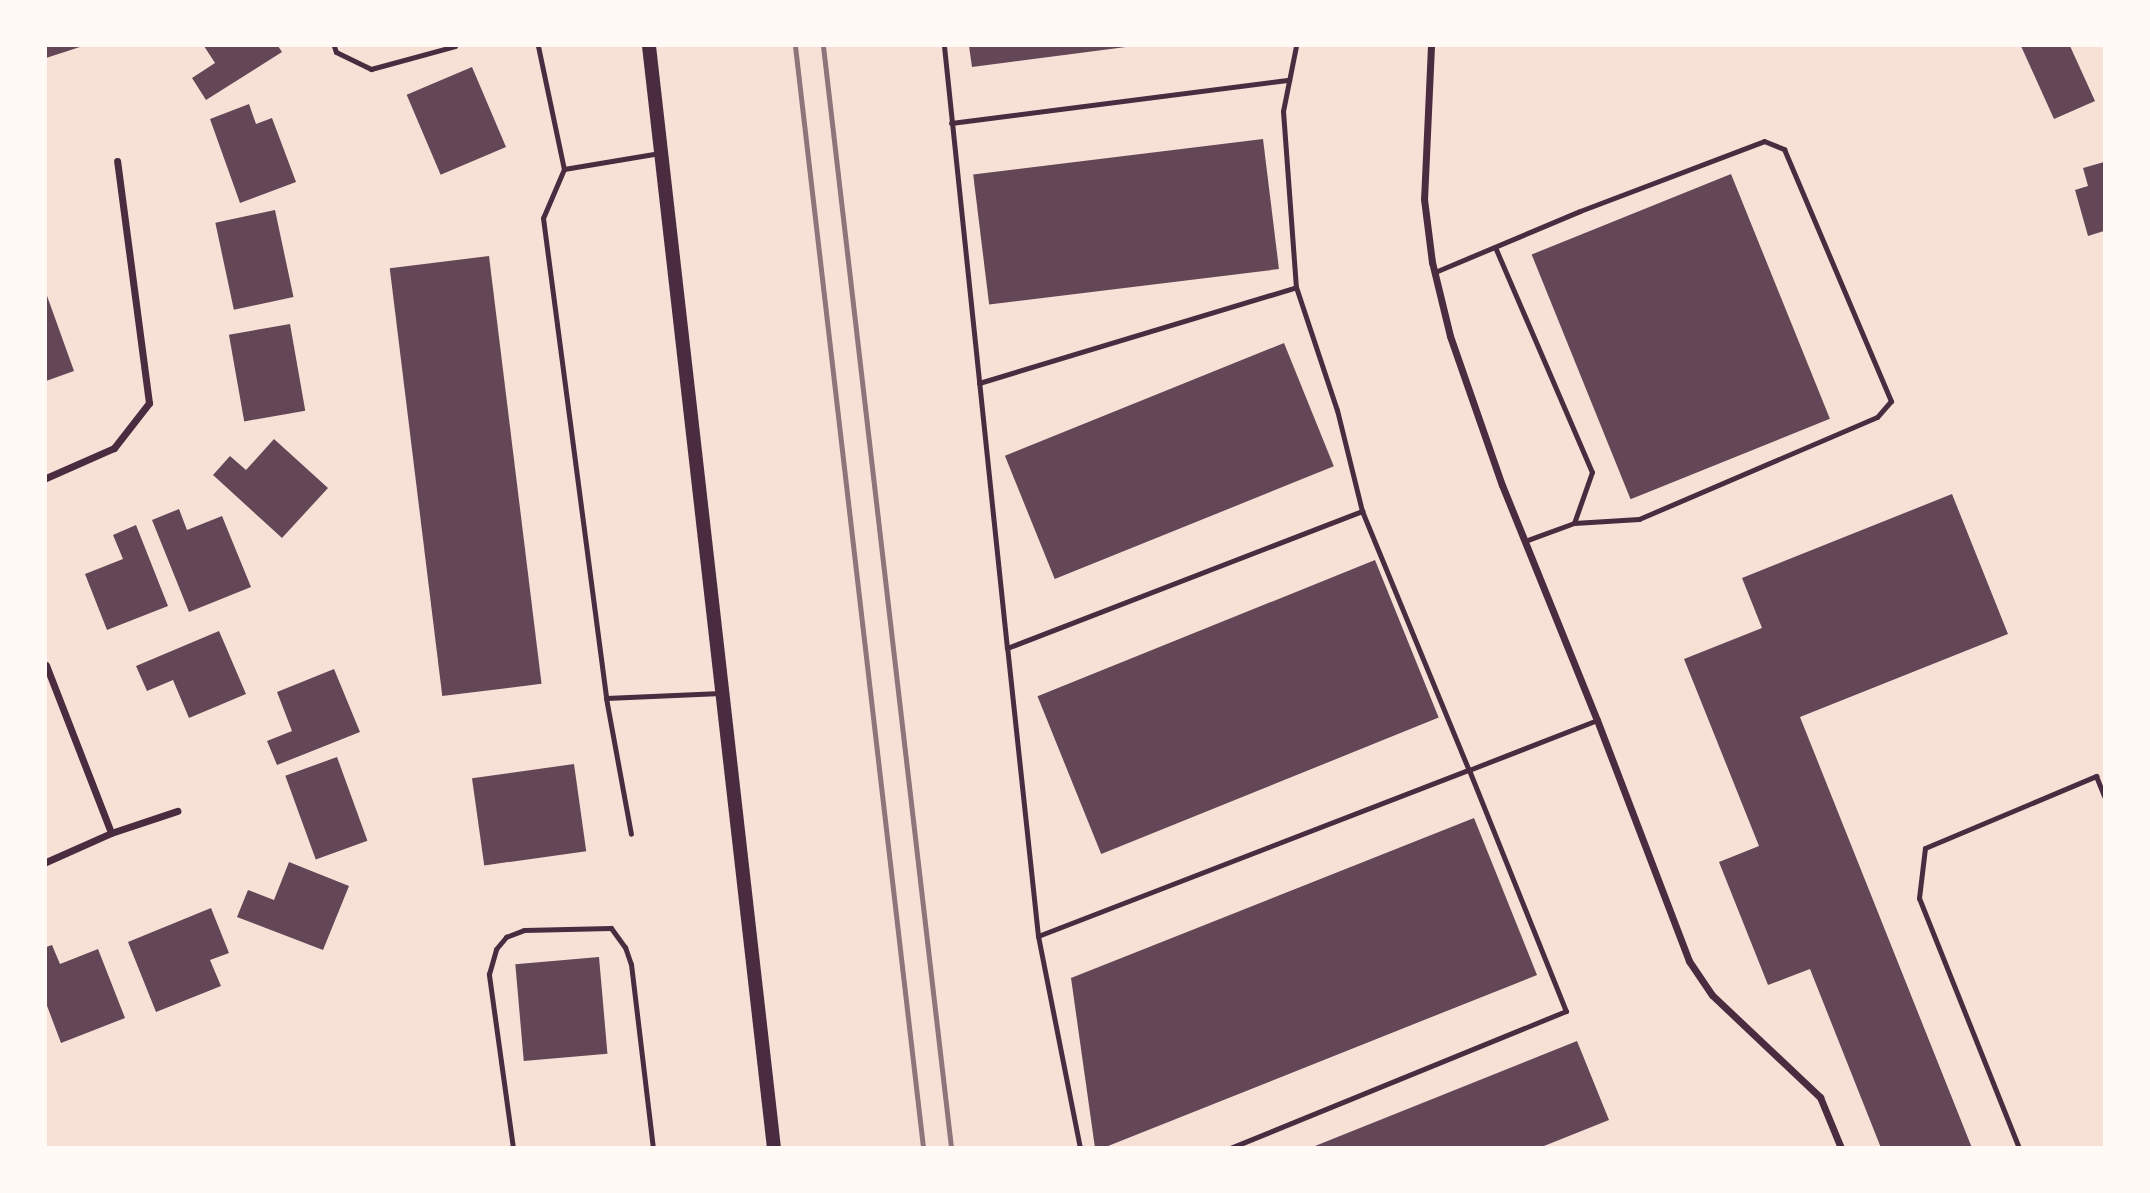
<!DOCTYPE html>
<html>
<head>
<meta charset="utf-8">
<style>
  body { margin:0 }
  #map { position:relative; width:2150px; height:1193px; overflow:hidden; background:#f7e1d7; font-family:Cabin,sans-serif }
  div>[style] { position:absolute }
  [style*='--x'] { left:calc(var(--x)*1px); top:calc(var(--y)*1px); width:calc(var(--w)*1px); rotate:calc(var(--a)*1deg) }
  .building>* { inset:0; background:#644757; transform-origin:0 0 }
  .service>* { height:5px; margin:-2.5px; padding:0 2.5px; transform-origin:2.5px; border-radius:2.5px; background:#4a2c40 }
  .minor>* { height:7px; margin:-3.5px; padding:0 3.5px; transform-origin:3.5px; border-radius:3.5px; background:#4a2c40 }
  .secondary>* { height:14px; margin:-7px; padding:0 7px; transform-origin:7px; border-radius:7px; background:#4a2c40 }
  .rail>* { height:5px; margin:-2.5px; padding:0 2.5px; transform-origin:2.5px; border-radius:2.5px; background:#8f747c }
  span { translate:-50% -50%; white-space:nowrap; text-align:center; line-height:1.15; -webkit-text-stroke:5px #fffaf5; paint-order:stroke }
  .frame { position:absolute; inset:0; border:47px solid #fffaf5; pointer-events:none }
</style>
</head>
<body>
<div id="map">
  <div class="building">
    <div style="clip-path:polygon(46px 46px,83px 46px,46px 58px)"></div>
    <div style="clip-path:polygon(204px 46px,278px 46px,282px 52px,206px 100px,192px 78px,215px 63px)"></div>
    <div style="clip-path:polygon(969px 46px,1125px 46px,1126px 47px,972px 67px)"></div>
    <div style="clip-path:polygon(2021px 46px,2070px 46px,2095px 101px,2054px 119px)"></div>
    <div style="left:472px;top:67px;width:87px;height:71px;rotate:67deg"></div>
    <div style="clip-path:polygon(249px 104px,256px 124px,272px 118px,296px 182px,240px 203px,210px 119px)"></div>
    <div style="left:1263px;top:139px;width:131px;height:292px;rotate:83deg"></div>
    <div style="clip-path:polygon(2104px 162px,2104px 231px,2088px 236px,2075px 190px,2088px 186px,2083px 168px)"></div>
    <div style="left:1731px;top:174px;width:264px;height:215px;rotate:68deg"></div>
    <div style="left:275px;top:210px;width:89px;height:61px;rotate:78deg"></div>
    <div style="left:489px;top:256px;width:431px;height:100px;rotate:83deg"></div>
    <div style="clip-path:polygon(46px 293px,74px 371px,46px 381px)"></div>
    <div style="left:290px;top:324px;width:88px;height:62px;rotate:80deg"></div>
    <div style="left:1284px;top:343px;width:133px;height:301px;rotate:68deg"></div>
    <div style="clip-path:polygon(274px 439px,328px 488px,282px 538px,213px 475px,230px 456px,246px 470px)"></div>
    <div style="clip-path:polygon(1952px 494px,2008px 634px,1800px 717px,1972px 1148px,1881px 1148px,1810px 969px,1768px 985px,1719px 862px,1759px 846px,1684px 659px,1762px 628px,1742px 578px)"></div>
    <div style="clip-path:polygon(179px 509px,187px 530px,222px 516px,251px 587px,189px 612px,152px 520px)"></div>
    <div style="clip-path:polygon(136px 525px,168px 606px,107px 630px,85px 574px,123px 559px,113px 535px)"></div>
    <div style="left:1375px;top:560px;width:170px;height:364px;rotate:68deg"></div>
    <div style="clip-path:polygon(219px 631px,246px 694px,189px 718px,173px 680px,147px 691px,136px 666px)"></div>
    <div style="clip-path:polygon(334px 669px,360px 732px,277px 765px,267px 741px,292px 731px,277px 692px)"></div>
    <div style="left:337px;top:757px;width:89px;height:55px;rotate:70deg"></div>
    <div style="left:574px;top:764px;width:88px;height:103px;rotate:82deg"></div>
    <div style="clip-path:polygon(1474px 818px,1537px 975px,1103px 1148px,1095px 1148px,1071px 978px)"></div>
    <div style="clip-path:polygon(289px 862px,349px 886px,323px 950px,237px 917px,248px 890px,274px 900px)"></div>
    <div style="clip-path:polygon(211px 908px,229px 953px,210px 960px,221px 986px,156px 1012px,128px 942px)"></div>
    <div style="clip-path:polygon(52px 945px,60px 964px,98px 949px,125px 1018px,61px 1043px,46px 1003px,46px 947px)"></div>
    <div style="left:599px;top:957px;width:97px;height:84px;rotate:85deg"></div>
    <div style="clip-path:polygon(1577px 1041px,1609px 1120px,1539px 1148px,1310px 1148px)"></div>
  </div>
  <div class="service">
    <div style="--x:334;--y:46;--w:6;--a:72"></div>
    <div style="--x:336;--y:52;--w:39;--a:26"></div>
    <div style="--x:371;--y:69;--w:87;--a:-15.3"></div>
    <div style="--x:538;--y:46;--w:126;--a:78.1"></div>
    <div style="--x:564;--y:169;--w:97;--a:-9.5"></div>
    <div style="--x:944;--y:46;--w:605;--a:84.03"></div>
    <div style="--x:1296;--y:46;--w:66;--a:101.3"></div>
    <div style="--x:1283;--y:111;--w:176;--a:85.8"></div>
    <div style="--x:1296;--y:287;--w:130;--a:71.6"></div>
    <div style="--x:1337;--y:410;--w:104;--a:76.1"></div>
    <div style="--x:951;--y:123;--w:341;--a:-7.3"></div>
    <div style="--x:564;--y:169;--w:53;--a:113.2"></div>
    <div style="--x:543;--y:218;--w:484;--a:82.5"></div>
    <div style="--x:606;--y:698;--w:115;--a:-2.5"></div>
    <div style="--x:1495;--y:247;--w:245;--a:66.7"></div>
    <div style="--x:1592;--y:472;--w:54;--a:109.4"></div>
    <div style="--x:1435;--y:272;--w:157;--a:-22.8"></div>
    <div style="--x:1580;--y:211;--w:197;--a:-20.8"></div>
    <div style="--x:1764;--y:141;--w:22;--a:22"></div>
    <div style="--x:1784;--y:149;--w:274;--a:67"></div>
    <div style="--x:1891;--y:401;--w:21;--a:131"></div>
    <div style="--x:1877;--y:417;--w:259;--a:156.8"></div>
    <div style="--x:1639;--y:519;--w:65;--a:176.5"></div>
    <div style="--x:1574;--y:523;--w:52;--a:159.8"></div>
    <div style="--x:979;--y:383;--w:331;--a:-16.8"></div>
    <div style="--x:606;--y:698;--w:138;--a:79.6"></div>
    <div style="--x:1038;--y:936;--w:462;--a:-21.1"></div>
    <div style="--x:1469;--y:770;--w:260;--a:68.1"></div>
    <div style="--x:1566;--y:1011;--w:363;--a:157.8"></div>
    <div style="--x:513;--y:1148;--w:176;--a:-97.9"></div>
    <div style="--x:489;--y:974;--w:26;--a:-74"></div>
    <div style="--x:496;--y:949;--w:16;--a:-50"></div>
    <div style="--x:506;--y:937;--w:19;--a:-21"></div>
    <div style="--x:524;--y:930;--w:87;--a:-1.3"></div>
    <div style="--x:611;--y:928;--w:24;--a:54"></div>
    <div style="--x:625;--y:947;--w:18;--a:71"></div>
    <div style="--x:631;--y:964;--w:185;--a:83.2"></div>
    <div style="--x:1080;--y:1148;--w:216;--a:-101.2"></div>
    <div style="--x:1038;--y:936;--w:290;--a:-96.1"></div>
    <div style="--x:1007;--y:648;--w:381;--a:-21.1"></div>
    <div style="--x:1362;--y:511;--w:280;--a:67.6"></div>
    <div style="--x:1469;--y:770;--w:137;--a:-21.3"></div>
    <div style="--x:2019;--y:1148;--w:269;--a:-111.8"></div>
    <div style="--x:1919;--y:898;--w:50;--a:-83.2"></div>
    <div style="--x:1925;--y:848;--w:186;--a:-22.8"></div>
    <div style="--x:2096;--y:776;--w:22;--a:68"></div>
  </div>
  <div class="minor">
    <div style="--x:1431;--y:46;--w:153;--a:92.6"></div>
    <div style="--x:1424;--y:199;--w:64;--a:82.8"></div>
    <div style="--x:1432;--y:262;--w:76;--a:76.3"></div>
    <div style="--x:1450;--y:336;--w:158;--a:70.8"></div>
    <div style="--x:1502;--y:485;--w:253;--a:68"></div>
    <div style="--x:1597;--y:720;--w:258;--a:69.1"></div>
    <div style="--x:1689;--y:961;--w:41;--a:55.9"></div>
    <div style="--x:1712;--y:995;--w:149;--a:43.4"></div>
    <div style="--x:1820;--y:1097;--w:55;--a:67.6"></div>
    <div style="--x:46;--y:478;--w:74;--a:-23.8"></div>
    <div style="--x:114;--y:448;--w:57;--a:-52.1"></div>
    <div style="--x:149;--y:403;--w:244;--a:-97.5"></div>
    <div style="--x:46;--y:665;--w:180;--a:68.8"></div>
    <div style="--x:46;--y:862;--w:71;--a:-24"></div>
    <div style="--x:111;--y:833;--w:70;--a:-18.4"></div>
  </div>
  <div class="secondary">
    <div style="--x:649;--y:46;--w:1109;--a:83.53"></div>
  </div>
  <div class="rail">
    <div style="--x:795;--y:46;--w:1109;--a:83.37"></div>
    <div style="--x:823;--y:46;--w:1109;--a:83.37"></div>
  </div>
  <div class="frame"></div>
</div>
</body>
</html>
